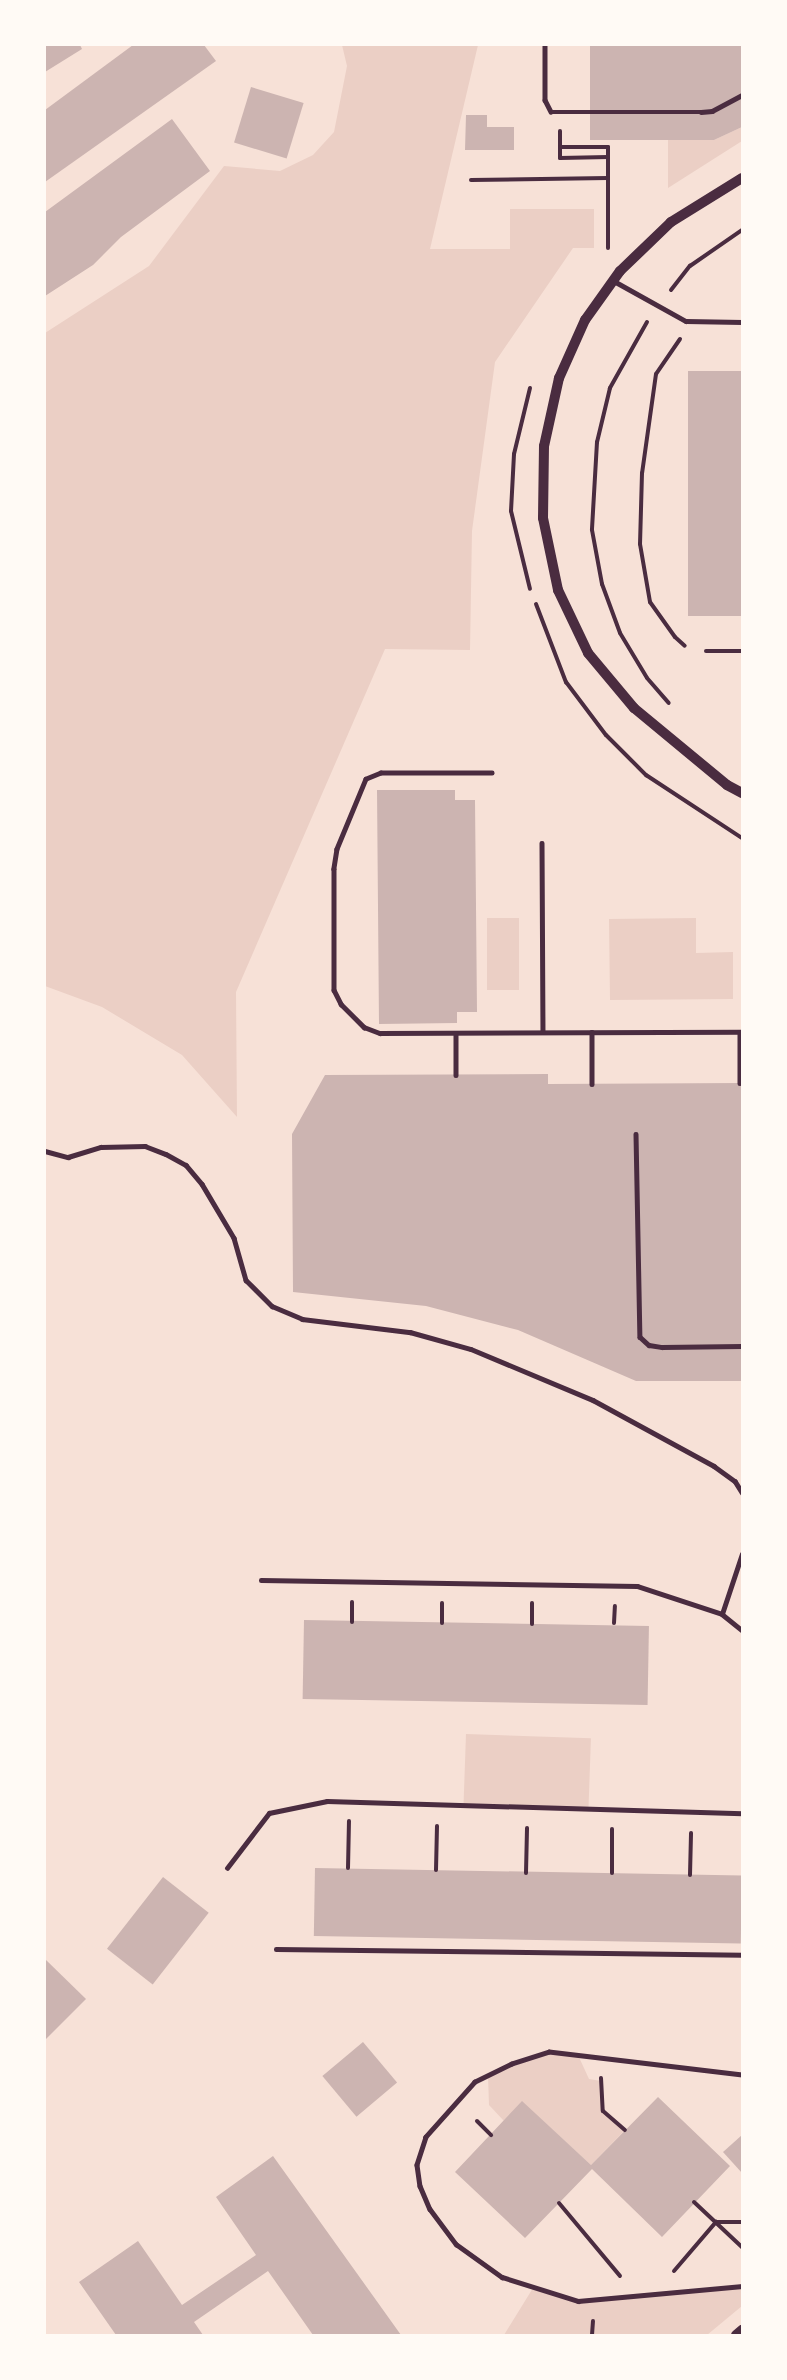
<!DOCTYPE html>
<html>
<head>
<meta charset="utf-8">
<style>
  body { margin:0 }
  #map { position:relative; width:787px; height:2380px; overflow:hidden; background:#f7e1d7; font-family:Ubuntu,sans-serif }
  div>[style] { position:absolute }
  [style*='--x'] { left:calc(var(--x)*1px); top:calc(var(--y)*1px); width:calc(var(--w)*1px); rotate:calc(var(--a)*1deg) }
  .green>* { inset:0; background:#ebcfc5; transform-origin:0 0 }
  .building>* { inset:0; background:#ccb4b1; transform-origin:0 0 }
  .path>* { height:4px; margin:-2px; padding:0 2px; transform-origin:2px; border-radius:2px; background:#4a2c40 }
  .service>* { height:4.5px; margin:-2.25px; padding:0 2.25px; transform-origin:2.25px; border-radius:2.25px; background:#4a2c40 }
  .tertiary>* { height:10px; margin:-5px; padding:0 5px; transform-origin:5px; border-radius:5px; background:#4a2c40 }
  span { translate:-50% -50%; white-space:nowrap; text-align:center; line-height:1.15; -webkit-text-stroke:5px #fffaf5; paint-order:stroke }
  .frame { position:absolute; inset:0; border:46px solid #fffaf5; pointer-events:none }
</style>
</head>
<body>
<div id="map">
  <div class="green">
    <div style="clip-path:polygon(342px 45px,478px 45px,430px 249px,510px 249px,510px 209px,594px 209px,594px 248px,573px 248px,495px 362px,472px 531px,470px 650px,385px 649px,236px 992px,237px 1117px,182px 1055px,102px 1007px,45px 986px,45px 333px,149px 266px,224px 166px,280px 171px,313px 155px,334px 132px,347px 66px)"></div>
    <div style="clip-path:polygon(742px 127px,742px 141px,668px 188px,668px 140px,714px 140px)"></div>
    <div style="left:487px;top:918px;width:32px;height:72px"></div>
    <div style="clip-path:polygon(696px 918px,696px 953px,733px 952px,733px 999px,610px 1000px,609px 919px)"></div>
    <div style="left:466px;top:1734px;width:125px;height:71px;rotate:2deg"></div>
    <div style="clip-path:polygon(549px 2052px,578px 2055px,589px 2079px,601px 2081px,603px 2111px,625px 2130px,591px 2165px,522px 2102px,504px 2121px,489px 2105px,488px 2076px)"></div>
    <div style="clip-path:polygon(742px 2286px,742px 2306px,707px 2335px,504px 2335px,533px 2288px,578px 2301px)"></div>
  </div>
  <div class="building">
    <div style="clip-path:polygon(45px 45px,80px 45px,82px 49px,45px 72px)"></div>
    <div style="clip-path:polygon(133px 45px,204px 45px,216px 61px,45px 182px,45px 110px)"></div>
    <div style="clip-path:polygon(590px 45px,742px 45px,742px 127px,714px 140px,590px 140px)"></div>
    <div style="left:251px;top:87px;width:55px;height:58px;rotate:17deg"></div>
    <div style="clip-path:polygon(466px 115px,487px 115px,487px 127px,514px 127px,514px 150px,465px 150px)"></div>
    <div style="clip-path:polygon(172px 119px,210px 171px,121px 237px,93px 265px,45px 296px,45px 212px)"></div>
    <div style="left:688px;top:371px;width:54px;height:245px"></div>
    <div style="clip-path:polygon(377px 790px,455px 790px,455px 800px,475px 800px,477px 1012px,457px 1012px,457px 1023px,379px 1024px)"></div>
    <div style="clip-path:polygon(548px 1074px,548px 1084px,742px 1083px,742px 1381px,636px 1381px,518px 1330px,426px 1306px,293px 1292px,292px 1134px,325px 1075px)"></div>
    <div style="left:304px;top:1620px;width:345px;height:79px;rotate:1deg"></div>
    <div style="left:315px;top:1868px;width:427px;height:68px;rotate:1deg"></div>
    <div style="left:163px;top:1877px;width:58px;height:91px;rotate:38deg"></div>
    <div style="clip-path:polygon(45px 1959px,86px 1999px,45px 2040px)"></div>
    <div style="left:363px;top:2042px;width:53px;height:53px;rotate:50deg"></div>
    <div style="clip-path:polygon(658px 2097px,730px 2166px,662px 2237px,592px 2169px,525px 2238px,455px 2172px,522px 2101px,591px 2165px)"></div>
    <div style="clip-path:polygon(742px 2135px,742px 2173px,723px 2152px)"></div>
    <div style="clip-path:polygon(273px 2156px,401px 2335px,313px 2335px,268px 2271px,194px 2322px,203px 2335px,116px 2335px,79px 2282px,138px 2241px,182px 2305px,256px 2255px,216px 2197px)"></div>
  </div>
  <div class="path">
    <div style="--x:560;--y:131;--w:27;--a:90"></div>
    <div style="--x:560;--y:158;--w:48;--a:-1.2"></div>
    <div style="--x:560;--y:147;--w:48;--a:0"></div>
    <div style="--x:608;--y:147;--w:31;--a:90"></div>
    <div style="--x:471;--y:180;--w:137;--a:-0.8"></div>
    <div style="--x:608;--y:178;--w:70;--a:90"></div>
    <div style="--x:671;--y:290;--w:31;--a:-52"></div>
    <div style="--x:690;--y:266;--w:63;--a:-34.7"></div>
    <div style="--x:647;--y:322;--w:76;--a:119.3"></div>
    <div style="--x:610;--y:388;--w:56;--a:103.5"></div>
    <div style="--x:597;--y:442;--w:88;--a:93.3"></div>
    <div style="--x:592;--y:530;--w:55;--a:79.5"></div>
    <div style="--x:602;--y:584;--w:52;--a:69.8"></div>
    <div style="--x:620;--y:633;--w:52;--a:59"></div>
    <div style="--x:647;--y:678;--w:33;--a:49"></div>
    <div style="--x:680;--y:339;--w:42;--a:124.4"></div>
    <div style="--x:656;--y:374;--w:100;--a:98"></div>
    <div style="--x:642;--y:473;--w:71;--a:91.6"></div>
    <div style="--x:640;--y:544;--w:59;--a:80.2"></div>
    <div style="--x:650;--y:602;--w:43;--a:54.5"></div>
    <div style="--x:675;--y:637;--w:13;--a:42"></div>
    <div style="--x:530;--y:388;--w:68;--a:103.6"></div>
    <div style="--x:514;--y:454;--w:57;--a:93"></div>
    <div style="--x:511;--y:511;--w:80;--a:76.3"></div>
    <div style="--x:536;--y:604;--w:84;--a:69"></div>
    <div style="--x:566;--y:682;--w:66;--a:53"></div>
    <div style="--x:606;--y:735;--w:57;--a:45"></div>
    <div style="--x:646;--y:775;--w:115;--a:33.3"></div>
    <div style="--x:352;--y:1602;--w:20;--a:90"></div>
    <div style="--x:442;--y:1603;--w:20;--a:90"></div>
    <div style="--x:532;--y:1603;--w:21;--a:90"></div>
    <div style="--x:614;--y:1623;--w:17;--a:-87"></div>
    <div style="--x:612;--y:1829;--w:44;--a:90"></div>
    <div style="--x:348;--y:1868;--w:47;--a:-88.8"></div>
    <div style="--x:436;--y:1870;--w:44;--a:-88.7"></div>
    <div style="--x:526;--y:1873;--w:45;--a:-88.7"></div>
    <div style="--x:690;--y:1875;--w:42;--a:-88.6"></div>
    <div style="--x:601;--y:2078;--w:33;--a:87"></div>
    <div style="--x:603;--y:2111;--w:29;--a:41"></div>
    <div style="--x:477;--y:2121;--w:20;--a:45"></div>
    <div style="--x:694;--y:2202;--w:66;--a:43.2"></div>
    <div style="--x:559;--y:2203;--w:95;--a:50.1"></div>
    <div style="--x:674;--y:2271;--w:65;--a:-49.4"></div>
    <div style="--x:716;--y:2222;--w:26;--a:0"></div>
    <div style="--x:592;--y:2335;--w:14;--a:-86"></div>
  </div>
  <div class="service">
    <div style="--x:545;--y:45;--w:55;--a:90"></div>
    <div style="--x:545;--y:100;--w:13;--a:63"></div>
    <div style="--x:551;--y:112;--w:150;--a:0"></div>
    <div style="--x:701;--y:112;--w:11;--a:-5"></div>
    <div style="--x:712;--y:111;--w:34;--a:-28"></div>
    <div style="--x:614;--y:281;--w:82;--a:29.1"></div>
    <div style="--x:686;--y:321;--w:56;--a:1"></div>
    <div style="--x:706;--y:651;--w:36;--a:0"></div>
    <div style="--x:492;--y:773;--w:111;--a:180"></div>
    <div style="--x:381;--y:773;--w:16;--a:158"></div>
    <div style="--x:366;--y:779;--w:76;--a:112.5"></div>
    <div style="--x:337;--y:849;--w:20;--a:99"></div>
    <div style="--x:334;--y:869;--w:121;--a:90"></div>
    <div style="--x:334;--y:990;--w:16;--a:63"></div>
    <div style="--x:341;--y:1004;--w:33;--a:45"></div>
    <div style="--x:364;--y:1027;--w:17;--a:21"></div>
    <div style="--x:380;--y:1033;--w:362;--a:-0.2"></div>
    <div style="--x:542;--y:843;--w:189;--a:89.7"></div>
    <div style="--x:592;--y:1032;--w:52;--a:90"></div>
    <div style="--x:740;--y:1032;--w:51;--a:90"></div>
    <div style="--x:456;--y:1033;--w:42;--a:90"></div>
    <div style="--x:636;--y:1134;--w:203;--a:88.9"></div>
    <div style="--x:640;--y:1337;--w:12;--a:42"></div>
    <div style="--x:649;--y:1345;--w:13;--a:9"></div>
    <div style="--x:662;--y:1347;--w:80;--a:-0.7"></div>
    <div style="--x:45;--y:1151;--w:24;--a:15"></div>
    <div style="--x:68;--y:1157;--w:34;--a:-17"></div>
    <div style="--x:101;--y:1147;--w:44;--a:-1.3"></div>
    <div style="--x:145;--y:1146;--w:22;--a:21"></div>
    <div style="--x:166;--y:1154;--w:23;--a:29"></div>
    <div style="--x:186;--y:1165;--w:25;--a:50"></div>
    <div style="--x:202;--y:1184;--w:63;--a:59.3"></div>
    <div style="--x:234;--y:1238;--w:44;--a:74.1"></div>
    <div style="--x:246;--y:1280;--w:37;--a:45"></div>
    <div style="--x:272;--y:1306;--w:33;--a:23"></div>
    <div style="--x:302;--y:1319;--w:109;--a:6.9"></div>
    <div style="--x:410;--y:1332;--w:63;--a:15.6"></div>
    <div style="--x:471;--y:1349;--w:132;--a:22.7"></div>
    <div style="--x:593;--y:1400;--w:138;--a:28.6"></div>
    <div style="--x:714;--y:1466;--w:26;--a:36"></div>
    <div style="--x:735;--y:1481;--w:13;--a:58"></div>
    <div style="--x:261;--y:1580;--w:376;--a:0.9"></div>
    <div style="--x:637;--y:1586;--w:89;--a:18.2"></div>
    <div style="--x:722;--y:1614;--w:26;--a:39"></div>
    <div style="--x:722;--y:1614;--w:63;--a:-71.6"></div>
    <div style="--x:227;--y:1868;--w:69;--a:-52.6"></div>
    <div style="--x:269;--y:1813;--w:59;--a:-11.7"></div>
    <div style="--x:327;--y:1801;--w:415;--a:1.7"></div>
    <div style="--x:276;--y:1949;--w:466;--a:0.7"></div>
    <div style="--x:742;--y:2075;--w:194;--a:-173.2"></div>
    <div style="--x:549;--y:2052;--w:39;--a:162"></div>
    <div style="--x:512;--y:2064;--w:41;--a:154.1"></div>
    <div style="--x:475;--y:2082;--w:74;--a:131.7"></div>
    <div style="--x:426;--y:2137;--w:29;--a:108"></div>
    <div style="--x:417;--y:2165;--w:21;--a:82"></div>
    <div style="--x:420;--y:2186;--w:25;--a:67"></div>
    <div style="--x:430;--y:2209;--w:44;--a:53.4"></div>
    <div style="--x:456;--y:2244;--w:57;--a:35.7"></div>
    <div style="--x:502;--y:2277;--w:80;--a:17.5"></div>
    <div style="--x:578;--y:2301;--w:165;--a:-5.2"></div>
  </div>
  <div class="tertiary">
    <div style="--x:742;--y:178;--w:84;--a:148.2"></div>
    <div style="--x:671;--y:222;--w:71;--a:136.1"></div>
    <div style="--x:620;--y:271;--w:60;--a:125.5"></div>
    <div style="--x:585;--y:320;--w:64;--a:114.1"></div>
    <div style="--x:559;--y:378;--w:70;--a:102.4"></div>
    <div style="--x:544;--y:446;--w:72;--a:90.8"></div>
    <div style="--x:543;--y:518;--w:74;--a:78.2"></div>
    <div style="--x:558;--y:590;--w:70;--a:64.5"></div>
    <div style="--x:588;--y:653;--w:72;--a:50.1"></div>
    <div style="--x:634;--y:708;--w:121;--a:39.6"></div>
    <div style="--x:727;--y:785;--w:17;--a:28"></div>
    <div style="--x:736;--y:2335;--w:8;--a:-40"></div>
  </div>
  <div class="frame"></div>
</div>
</body>
</html>
